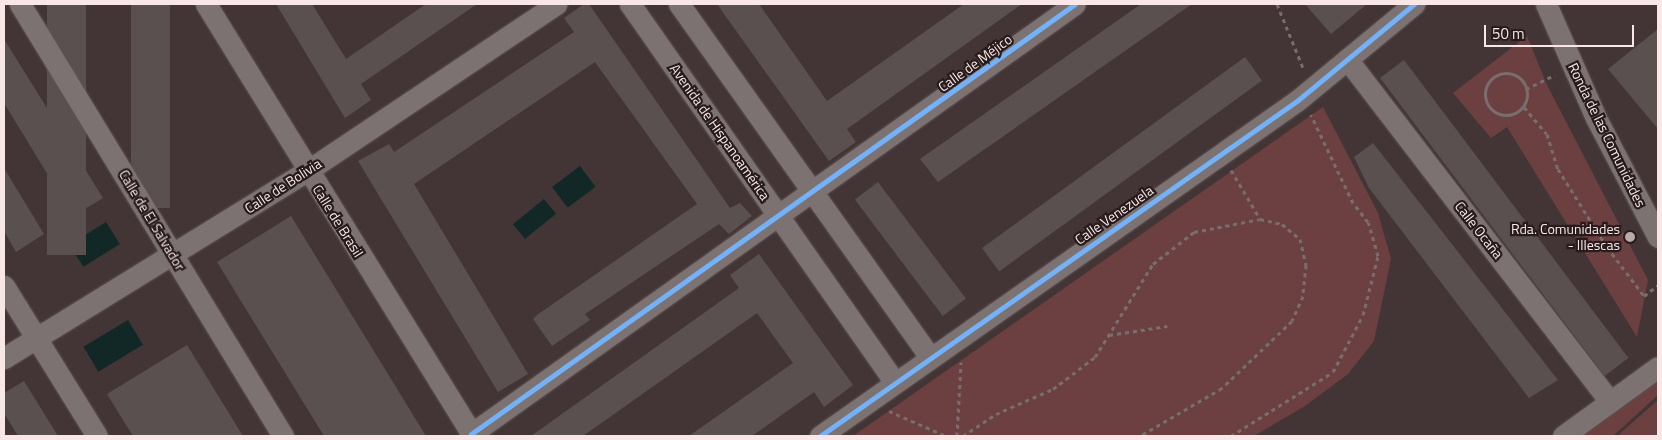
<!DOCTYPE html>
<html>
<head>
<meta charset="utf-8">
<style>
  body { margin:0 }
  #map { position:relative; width:1662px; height:440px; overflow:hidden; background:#433535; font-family:"Titillium Web",sans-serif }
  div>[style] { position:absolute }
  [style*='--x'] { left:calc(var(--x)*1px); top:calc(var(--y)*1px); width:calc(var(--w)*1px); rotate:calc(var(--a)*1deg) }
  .green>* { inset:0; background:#6c4041 }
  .water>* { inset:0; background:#122827; transform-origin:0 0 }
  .building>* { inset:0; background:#5b5050; transform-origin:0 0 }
  .path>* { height:3px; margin-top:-1.5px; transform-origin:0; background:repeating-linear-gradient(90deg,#786e6e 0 4px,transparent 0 8px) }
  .path>.ring { margin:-1.5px; padding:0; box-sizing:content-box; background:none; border:3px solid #786e6e; border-radius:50% }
  .roads { filter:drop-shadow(0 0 1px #5f5252) drop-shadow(0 0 1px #5f5252) }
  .minor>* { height:21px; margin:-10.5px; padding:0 10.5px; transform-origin:10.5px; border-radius:10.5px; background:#7d7272 }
  .cycleway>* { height:5px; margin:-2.5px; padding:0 2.5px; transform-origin:2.5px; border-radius:2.5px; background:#73b2f8 }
  .dots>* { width:14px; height:14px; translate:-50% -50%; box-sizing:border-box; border:2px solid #271b1b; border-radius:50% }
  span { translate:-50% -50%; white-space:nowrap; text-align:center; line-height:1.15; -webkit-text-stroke:4.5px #271b1b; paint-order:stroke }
  .street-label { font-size:14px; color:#f8e7e6 }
  .poi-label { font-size:14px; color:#f8e7e6 }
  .right { translate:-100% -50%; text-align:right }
  .frame { position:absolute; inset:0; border:5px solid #f8e7e6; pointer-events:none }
  .scale { position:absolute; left:1484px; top:25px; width:150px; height:22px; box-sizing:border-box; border:2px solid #f8e7e6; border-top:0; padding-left:6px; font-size:15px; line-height:18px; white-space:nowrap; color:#f8e7e6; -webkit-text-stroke:4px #271b1b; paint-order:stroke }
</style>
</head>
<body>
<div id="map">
  <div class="green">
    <div style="clip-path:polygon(1527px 36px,1547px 85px,1648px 280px,1637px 337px,1507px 127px,1491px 138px,1453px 93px)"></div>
    <div style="clip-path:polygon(1323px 107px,1378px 213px,1391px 259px,1374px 341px,1348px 374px,1305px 406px,1254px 436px,853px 436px)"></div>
    <div style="clip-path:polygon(1658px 381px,1658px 395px,1613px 436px,1583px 436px)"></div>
    <div style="clip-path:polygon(1658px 400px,1658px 436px,1618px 436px,1625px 429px)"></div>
  </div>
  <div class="water">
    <div style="left:580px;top:166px;width:26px;height:35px;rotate:53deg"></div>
    <div style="left:544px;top:199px;width:19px;height:40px;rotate:51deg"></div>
    <div style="left:106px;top:222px;width:26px;height:43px;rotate:58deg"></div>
    <div style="left:128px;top:320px;width:29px;height:52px;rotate:59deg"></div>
  </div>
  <div class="building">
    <div style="left:47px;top:4px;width:39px;height:251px"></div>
    <div style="left:131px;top:4px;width:39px;height:204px"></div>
    <div style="clip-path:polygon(276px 4px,312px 4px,346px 59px,426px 4px,477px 4px,361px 84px,371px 100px,345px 118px)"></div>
    <div style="clip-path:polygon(584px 4px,589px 4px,730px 208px,740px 203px,752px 216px,729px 234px,719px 224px,585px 314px,590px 320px,552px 346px,533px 319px,537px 315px,697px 204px,595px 62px,414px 184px,528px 374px,498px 392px,358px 161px,389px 144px,394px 152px,574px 32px,564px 18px)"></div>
    <div style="clip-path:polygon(717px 4px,759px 4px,827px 101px,964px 4px,1022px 4px,847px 129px,856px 142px,829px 161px)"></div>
    <div style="clip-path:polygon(1141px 4px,1192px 4px,938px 182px,920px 159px)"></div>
    <div style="clip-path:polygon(1305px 4px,1367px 4px,1331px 34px)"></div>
    <div style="clip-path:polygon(1658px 29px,1658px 129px,1608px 69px)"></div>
    <div style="clip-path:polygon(4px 39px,103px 198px,73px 216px,4px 103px)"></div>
    <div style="left:1245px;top:57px;width:29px;height:325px;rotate:54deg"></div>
    <div style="left:1404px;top:60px;width:373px;height:30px;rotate:53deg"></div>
    <div style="clip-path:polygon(1373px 143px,1558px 380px,1529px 398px,1369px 188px,1354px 157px)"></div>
    <div style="clip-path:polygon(4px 168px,44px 234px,16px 252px,4px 231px)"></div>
    <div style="left:878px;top:182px;width:146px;height:29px;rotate:53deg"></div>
    <div style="clip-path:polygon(291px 216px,426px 436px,324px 436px,217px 262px)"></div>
    <div style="clip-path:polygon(759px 254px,853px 385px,824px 407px,814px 392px,752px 436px,689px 436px,793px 363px,757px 313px,583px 436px,531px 436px,739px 288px,730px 275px)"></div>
    <div style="clip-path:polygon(187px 345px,243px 436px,133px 436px,107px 394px)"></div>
    <div style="clip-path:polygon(24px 381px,58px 436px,18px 436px,4px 413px,4px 393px)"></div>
  </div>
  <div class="path">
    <div style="--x:1277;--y:4;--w:71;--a:67.8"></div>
    <div class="ring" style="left:1485px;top:73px;width:39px;height:39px"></div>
    <div style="--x:1526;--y:89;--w:32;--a:-26"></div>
    <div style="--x:1524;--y:107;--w:35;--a:50"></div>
    <div style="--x:1547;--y:134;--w:37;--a:73"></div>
    <div style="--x:1558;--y:169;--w:92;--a:57.9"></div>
    <div style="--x:1607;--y:247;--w:61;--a:52.9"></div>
    <div style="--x:1644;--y:296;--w:18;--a:-38"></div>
    <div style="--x:1231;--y:170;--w:57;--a:59.4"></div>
    <div style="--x:1109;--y:335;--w:59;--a:-8.8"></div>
    <div style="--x:889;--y:411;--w:62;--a:23.7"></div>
    <div style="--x:957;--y:436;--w:74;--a:-86.9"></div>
    <div style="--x:963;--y:436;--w:40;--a:-34"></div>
    <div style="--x:996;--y:414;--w:62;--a:-23.7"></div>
    <div style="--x:1053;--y:389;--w:53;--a:-37.3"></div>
    <div style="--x:1095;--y:357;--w:110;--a:-58.1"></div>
    <div style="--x:1153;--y:264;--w:52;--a:-38"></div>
    <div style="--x:1194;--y:232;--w:67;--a:-11.1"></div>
    <div style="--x:1260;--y:219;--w:23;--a:13"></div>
    <div style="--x:1282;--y:224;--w:23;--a:40"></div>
    <div style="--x:1300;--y:239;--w:27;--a:77"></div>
    <div style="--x:1306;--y:265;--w:31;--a:96"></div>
    <div style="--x:1303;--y:296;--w:27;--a:114"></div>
    <div style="--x:1292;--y:321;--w:97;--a:136.3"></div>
    <div style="--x:1222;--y:388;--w:95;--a:149.7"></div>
    <div style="--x:1231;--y:436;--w:120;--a:-32.1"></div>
    <div style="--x:1333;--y:372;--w:64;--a:-62.2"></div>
    <div style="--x:1363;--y:315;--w:61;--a:-75.7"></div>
    <div style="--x:1378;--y:256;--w:35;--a:-106"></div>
    <div style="--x:1368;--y:222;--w:24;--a:-128"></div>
    <div style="--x:1353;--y:203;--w:98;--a:-115.5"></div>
  </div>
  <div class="roads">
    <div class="minor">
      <div style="--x:20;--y:4;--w:506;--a:58.67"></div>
      <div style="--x:206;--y:4;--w:508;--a:58.28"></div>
      <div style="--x:630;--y:4;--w:462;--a:55"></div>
      <div style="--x:679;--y:4;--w:433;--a:54.6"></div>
      <div style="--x:1546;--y:4;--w:124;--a:66.3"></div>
      <div style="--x:1596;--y:118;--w:134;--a:62.5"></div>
      <div style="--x:1347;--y:59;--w:432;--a:52.5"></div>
      <div style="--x:4;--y:286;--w:176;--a:58.2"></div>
      <div style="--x:4;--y:358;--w:356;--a:-31.7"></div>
      <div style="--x:307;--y:171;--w:300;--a:-33.8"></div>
      <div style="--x:471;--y:434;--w:741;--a:-35.45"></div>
      <div style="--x:820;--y:436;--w:584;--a:-35.1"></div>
      <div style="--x:1298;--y:100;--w:151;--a:-39.6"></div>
      <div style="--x:1563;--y:436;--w:117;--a:-36"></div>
    </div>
  </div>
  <div class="cycleway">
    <div style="--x:471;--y:434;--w:741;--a:-35.45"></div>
    <div style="--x:820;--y:436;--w:584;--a:-35.1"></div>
    <div style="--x:1298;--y:100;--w:151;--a:-39.6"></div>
  </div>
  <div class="dots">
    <div style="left:1630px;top:237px;background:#b9a9a8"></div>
  </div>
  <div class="street-label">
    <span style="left:975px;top:63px;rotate:-36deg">Calle de Méjico</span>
    <span style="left:720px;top:132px;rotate:55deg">Avenida de Hispanoamérica</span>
    <span style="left:1607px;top:135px;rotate:64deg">Ronda de las Comunidades</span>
    <span style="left:283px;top:186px;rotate:-33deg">Calle de Bolivia</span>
    <span style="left:1114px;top:215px;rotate:-35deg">Calle Venezuela</span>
    <span style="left:152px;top:220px;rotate:59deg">Calle de El Salvador</span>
    <span style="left:338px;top:221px;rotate:58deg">Calle de Brasil</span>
    <span style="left:1479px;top:230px;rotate:52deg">Calle Ocaña</span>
  </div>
  <div class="poi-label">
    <span class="right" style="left:1620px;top:237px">Rda. Comunidades<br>- Illescas</span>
  </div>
  <div class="frame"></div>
  <div class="scale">50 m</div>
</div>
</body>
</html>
